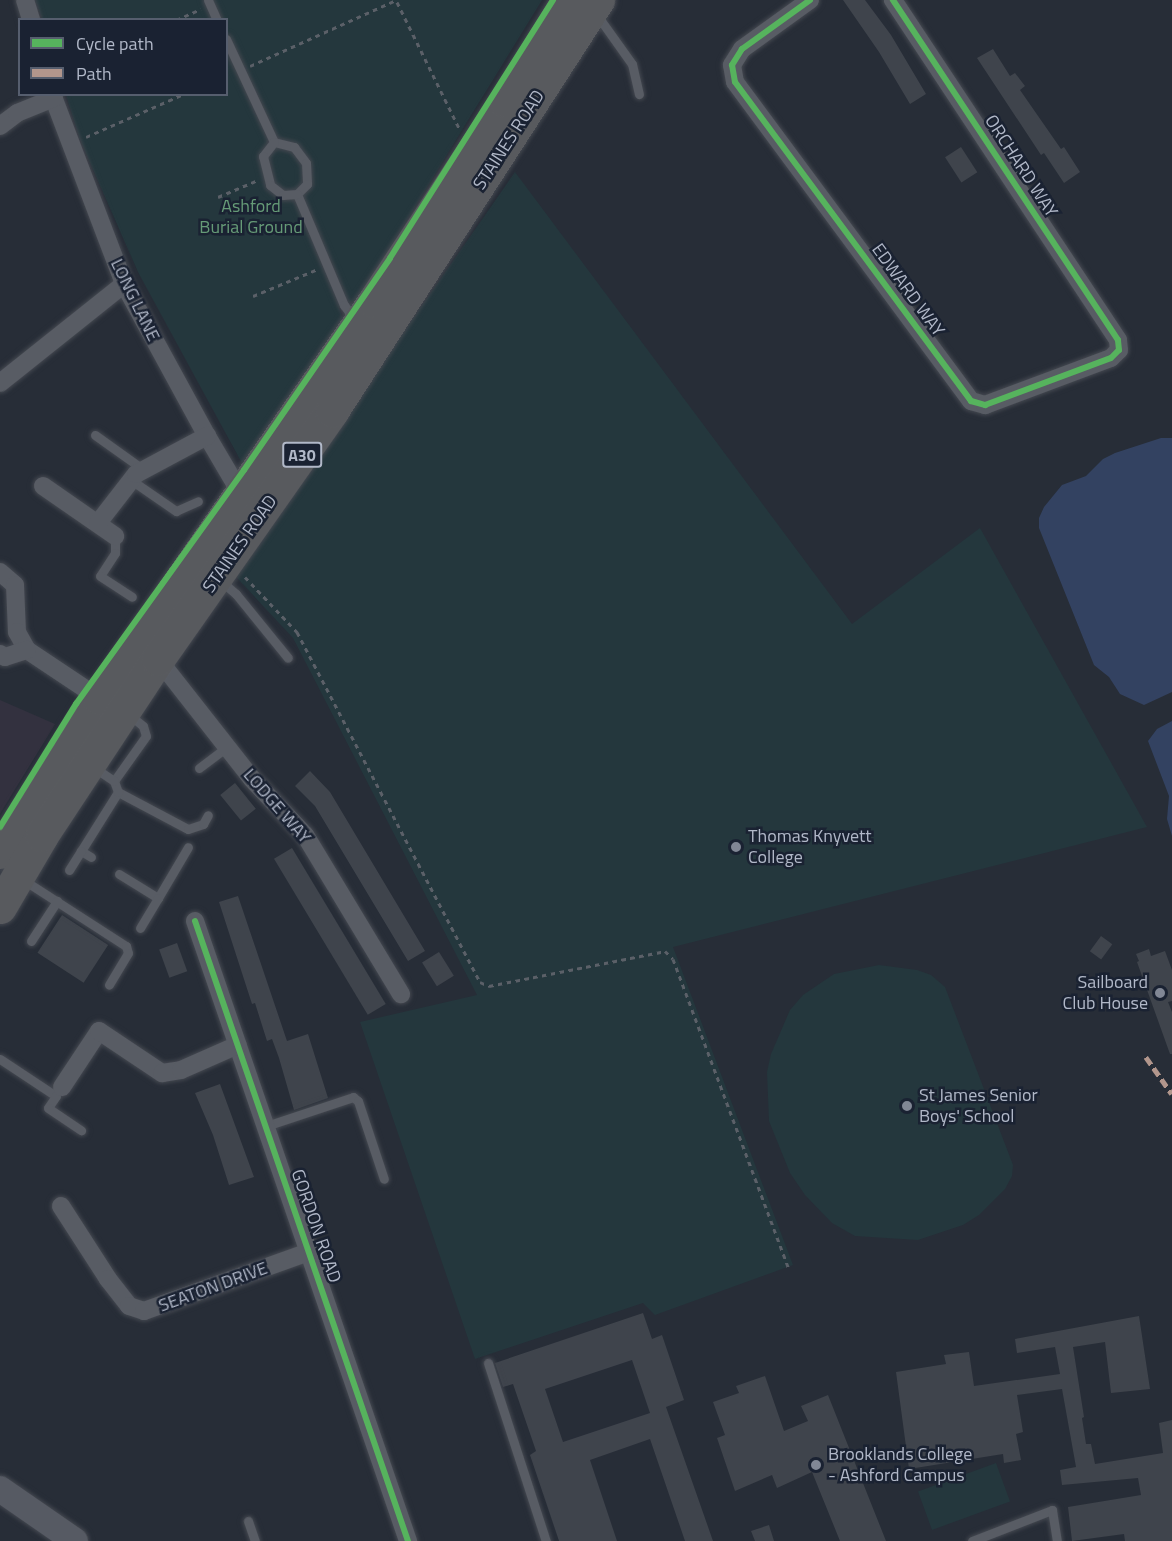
<!DOCTYPE html>
<html>
<head>
<meta charset="utf-8">
<style>
  body { margin:0 }
  #map { position:relative; width:1172px; height:1541px; overflow:hidden; background:#272d37; font-family:"Titillium Web",sans-serif }
  div>[style] { position:absolute }
  [style*='--x'] { left:calc(var(--x)*1px); top:calc(var(--y)*1px); width:calc(var(--w)*1px); rotate:calc(var(--a)*1deg) }
  .medical>* { inset:0; background:#33313f }
  .green>* { inset:0; background:#24373d; transform-origin:0 0 }
  .water>* { inset:0; background:#334261 }
  .building>* { inset:0; background:#3f444c; transform-origin:0 0 }
  .path>* { height:3px; margin-top:-1.5px; transform-origin:0; background:repeating-linear-gradient(90deg,#5b6068 0 4.5px,transparent 0 9px) }
  .roads { filter:drop-shadow(0 0 2px #444850) drop-shadow(0 0 2px #444850) }
  .lane>* { height:9px; margin:-4.5px; padding:0 4.5px; transform-origin:4.5px; border-radius:4.5px; background:#585c64 }
  .street>* { height:18px; margin:-9px; padding:0 9px; transform-origin:9px; border-radius:9px; background:#585c64 }
  .secondary>* { height:26px; margin:-13px; padding:0 13px; transform-origin:13px; border-radius:13px; background:#565a63 }
  .highway>* { height:33px; margin:-16.5px; padding:0 16.5px; transform-origin:16.5px; border-radius:16.5px; background:#585a5e }
  .quiet>* { height:4.5px; margin-top:-2.25px; transform-origin:0; background:repeating-linear-gradient(90deg,#b2968c 0 9px,transparent 0 13.5px) }
  .cycleway>* { height:6px; margin:-3px; padding:0 3px; transform-origin:3px; border-radius:3px; background:#56b35d }
  .dots>* { width:16px; height:16px; translate:-50% -50%; box-sizing:border-box; border:3px solid #1a2232; border-radius:50% }
  span { translate:-50% -50%; white-space:nowrap; text-align:center; line-height:1.15; -webkit-text-stroke:5px #1a2232; paint-order:stroke }
  .shield-label span { padding:2px 4px; background:#1a2232; border:2px solid; border-radius:4px; -webkit-text-stroke-width:0 }
  .shield-label { font-size:16px; color:#b1b8c8; font-weight:700 }
  .street-label { font-size:18px; color:#b1b8c8 }
  .park-label { font-size:18px; color:#669b77 }
  .poi-label { font-size:18px; color:#b1b8c8 }
  .left { translate:0 -50%; text-align:left }
  .right { translate:-100% -50%; text-align:right }
  .legend { position:absolute; left:18px; top:18px; width:210px; height:78px; box-sizing:border-box; background:#1a2232; border:2px solid #565e6e; margin:0; padding:8px 10px; list-style:none; font-size:18px; color:#b1b8c8 }
  .legend li { display:flex; align-items:center; gap:12px; height:30px }
  .legend b { width:30px; border:2px solid #565e6e }
</style>
</head>
<body>
<div id="map">
  <div class="medical">
    <div style="clip-path:polygon(0 700px,55px 724px,0 814px)"></div>
  </div>
  <div class="green">
    <div style="clip-path:polygon(35px 0,542px 0,359px 298px,339px 308px,344px 321px,243px 465px,138px 272px,80px 140px,66px 95px,226px 94px,226px 20px,42px 19px)"></div>
    <div style="clip-path:polygon(515px 172px,852px 624px,980px 528px,1147px 827px,673px 947px,793px 1265px,655px 1315px,643px 1303px,475px 1359px,360px 1022px,477px 995px,293px 638px,237px 578px,237px 571px)"></div>
    <div style="clip-path:polygon(879px 965px,917px 970px,931px 975px,945px 987px,1013px 1165px,1012px 1176px,1005px 1189px,979px 1215px,963px 1225px,918px 1240px,855px 1236px,832px 1223px,805px 1195px,790px 1173px,769px 1121px,767px 1072px,771px 1054px,790px 1010px,803px 995px,834px 974px)"></div>
    <div style="left:996px;top:1463px;width:41px;height:83px;rotate:70deg"></div>
  </div>
  <div class="water">
    <div style="clip-path:polygon(1161px 438px,1172px 438px,1172px 692px,1144px 705px,1120px 694px,1109px 677px,1094px 665px,1039px 528px,1039px 518px,1044px 507px,1062px 485px,1086px 476px,1103px 459px,1115px 453px)"></div>
    <div style="clip-path:polygon(1172px 721px,1172px 836px,1167px 819px,1169px 796px,1148px 741px,1157px 729px)"></div>
  </div>
  <div class="building">
    <div style="clip-path:polygon(843px 0,865px 0,891px 35px,926px 94px,910px 104px,879px 52px)"></div>
    <div style="clip-path:polygon(993px 49px,1010px 76px,1015px 73px,1025px 86px,1020px 90px,1061px 149px,1064px 147px,1080px 172px,1064px 183px,1044px 153px,1041px 155px,977px 58px)"></div>
    <div style="left:961px;top:147px;width:30px;height:19px;rotate:57deg"></div>
    <div style="clip-path:polygon(310px 771px,330px 792px,425px 951px,408px 961px,315px 806px,295px 786px)"></div>
    <div style="left:235px;top:783px;width:33px;height:19px;rotate:51deg"></div>
    <div style="left:292px;top:848px;width:182px;height:21px;rotate:59deg"></div>
    <div style="clip-path:polygon(238px 896px,287px 1041px,308px 1034px,328px 1098px,294px 1110px,279px 1058px,272px 1039px,267px 1041px,255px 1003px,252px 1004px,219px 902px)"></div>
    <div style="left:62px;top:915px;width:55px;height:45px;rotate:33deg"></div>
    <div style="left:1101px;top:936px;width:14px;height:19px;rotate:36deg"></div>
    <div style="left:177px;top:943px;width:30px;height:19px;rotate:70deg"></div>
    <div style="clip-path:polygon(1149px 949px,1151px 956px,1165px 951px,1172px 970px,1172px 1001px,1168px 1002px,1172px 1012px,1172px 1054px,1170px 1054px,1137px 962px,1139px 961px,1136px 954px)"></div>
    <div style="left:439px;top:952px;width:28px;height:20px;rotate:58deg"></div>
    <div style="clip-path:polygon(220px 1084px,254px 1177px,229px 1185px,213px 1135px,195px 1093px)"></div>
    <div style="clip-path:polygon(evenodd,643px 1313px,652px 1339px,662px 1335px,684px 1400px,666px 1407px,713px 1541px,685px 1541px,650px 1439px,590px 1460px,617px 1541px,559px 1541px,530px 1455px,536px 1451px,513px 1384px,503px 1387px,495px 1363px,643px 1313px,632px 1360px,650px 1413px,563px 1442px,545px 1389px,632px 1360px)"></div>
    <div style="clip-path:polygon(1139px 1316px,1150px 1389px,1111px 1393px,1105px 1342px,1073px 1347px,1084px 1417px,1082px 1418px,1086px 1444px,1091px 1444px,1095px 1464px,1163px 1453px,1159px 1423px,1172px 1420px,1172px 1541px,1125px 1541px,1124px 1534px,1072px 1541px,1068px 1507px,1141px 1495px,1138px 1478px,1062px 1485px,1060px 1470px,1076px 1467px,1062px 1389px,1017px 1395px,1023px 1432px,1016px 1434px,1021px 1460px,1004px 1463px,1003px 1454px,909px 1469px,896px 1372px,946px 1364px,944px 1355px,969px 1352px,974px 1386px,1060px 1374px,1055px 1347px,1017px 1353px,1015px 1339px)"></div>
    <div style="clip-path:polygon(765px 1376px,784px 1431px,808px 1421px,801px 1406px,828px 1395px,886px 1541px,840px 1541px,812px 1472px,777px 1488px,772px 1475px,735px 1491px,717px 1438px,725px 1435px,713px 1402px,739px 1393px,736px 1386px)"></div>
    <div style="clip-path:polygon(769px 1525px,774px 1541px,755px 1541px,751px 1531px)"></div>
  </div>
  <div class="path">
    <div style="--x:397;--y:2;--w:140;--a:63.8"></div>
    <div style="--x:176;--y:20;--w:27;--a:-24"></div>
    <div style="--x:250;--y:66;--w:160;--a:-24.3"></div>
    <div style="--x:86;--y:137;--w:107;--a:-23.7"></div>
    <div style="--x:218;--y:197;--w:43;--a:-23"></div>
    <div style="--x:253;--y:296;--w:70;--a:-22.6"></div>
    <div style="--x:245;--y:577;--w:76;--a:46.6"></div>
    <div style="--x:297;--y:632;--w:395;--a:62.4"></div>
    <div style="--x:480;--y:982;--w:10;--a:24"></div>
    <div style="--x:489;--y:986;--w:179;--a:-11.2"></div>
    <div style="--x:665;--y:951;--w:11;--a:45"></div>
    <div style="--x:673;--y:959;--w:329;--a:69.5"></div>
  </div>
  <div class="roads">
    <div class="lane">
      <div style="--x:208;--y:0;--w:22;--a:66"></div>
      <div style="--x:597;--y:15;--w:60;--a:54.5"></div>
      <div style="--x:632;--y:64;--w:31;--a:77"></div>
      <div style="--x:226;--y:39;--w:114;--a:65"></div>
      <div style="--x:274;--y:142;--w:21;--a:14"></div>
      <div style="--x:294;--y:147;--w:20;--a:53"></div>
      <div style="--x:306;--y:163;--w:21;--a:87"></div>
      <div style="--x:307;--y:184;--w:14;--a:135"></div>
      <div style="--x:297;--y:194;--w:121;--a:67.1"></div>
      <div style="--x:344;--y:305;--w:19;--a:54"></div>
      <div style="--x:274;--y:142;--w:18;--a:128"></div>
      <div style="--x:263;--y:156;--w:30;--a:76"></div>
      <div style="--x:270;--y:185;--w:16;--a:38"></div>
      <div style="--x:283;--y:195;--w:14;--a:-4"></div>
      <div style="--x:95;--y:435;--w:60;--a:35.5"></div>
      <div style="--x:131;--y:480;--w:55;--a:34.6"></div>
      <div style="--x:176;--y:511;--w:24;--a:-24"></div>
      <div style="--x:115;--y:536;--w:17;--a:90"></div>
      <div style="--x:115;--y:553;--w:27;--a:123"></div>
      <div style="--x:100;--y:576;--w:38;--a:33"></div>
      <div style="--x:221;--y:581;--w:20;--a:41"></div>
      <div style="--x:236;--y:594;--w:82;--a:50.9"></div>
      <div style="--x:199;--y:768;--w:35;--a:-37"></div>
      <div style="--x:114;--y:781;--w:55;--a:-54.6"></div>
      <div style="--x:146;--y:736;--w:10;--a:-107"></div>
      <div style="--x:143;--y:726;--w:8;--a:-140"></div>
      <div style="--x:118;--y:792;--w:79;--a:27.9"></div>
      <div style="--x:188;--y:829;--w:16;--a:-18"></div>
      <div style="--x:203;--y:824;--w:10;--a:-61"></div>
      <div style="--x:91;--y:857;--w:12;--a:-149"></div>
      <div style="--x:81;--y:851;--w:70;--a:-57.9"></div>
      <div style="--x:118;--y:792;--w:12;--a:-110"></div>
      <div style="--x:114;--y:781;--w:25;--a:-146"></div>
      <div style="--x:69;--y:870;--w:22;--a:-58"></div>
      <div style="--x:119;--y:874;--w:46;--a:31.6"></div>
      <div style="--x:158;--y:898;--w:59;--a:-59.5"></div>
      <div style="--x:22;--y:879;--w:124;--a:32.8"></div>
      <div style="--x:126;--y:946;--w:7;--a:74"></div>
      <div style="--x:128;--y:953;--w:37;--a:121"></div>
      <div style="--x:140;--y:928;--w:35;--a:-59"></div>
      <div style="--x:31;--y:941;--w:48;--a:-57"></div>
      <div style="--x:0;--y:1059;--w:67;--a:33.5"></div>
      <div style="--x:56;--y:1096;--w:14;--a:124"></div>
      <div style="--x:48;--y:1108;--w:40;--a:34"></div>
      <div style="--x:266;--y:1126;--w:92;--a:-18.4"></div>
      <div style="--x:353;--y:1097;--w:6;--a:39"></div>
      <div style="--x:358;--y:1101;--w:82;--a:71.6"></div>
      <div style="--x:488;--y:1363;--w:187;--a:72"></div>
      <div style="--x:248;--y:1521;--w:21;--a:71"></div>
      <div style="--x:972;--y:1541;--w:86;--a:-21.2"></div>
      <div style="--x:1052;--y:1510;--w:31;--a:81"></div>
    </div>
    <div class="street">
      <div style="--x:25;--y:0;--w:21;--a:73"></div>
      <div style="--x:810;--y:0;--w:84;--a:144.2"></div>
      <div style="--x:742;--y:49;--w:19;--a:122"></div>
      <div style="--x:732;--y:65;--w:17;--a:80"></div>
      <div style="--x:735;--y:82;--w:397;--a:53.5"></div>
      <div style="--x:971;--y:401;--w:15;--a:16"></div>
      <div style="--x:985;--y:405;--w:134;--a:-20.5"></div>
      <div style="--x:1111;--y:358;--w:11;--a:-45"></div>
      <div style="--x:1119;--y:350;--w:10;--a:-96"></div>
      <div style="--x:1118;--y:340;--w:408;--a:-123.5"></div>
      <div style="--x:52;--y:94;--w:203;--a:69.2"></div>
      <div style="--x:124;--y:284;--w:173;--a:61.4"></div>
      <div style="--x:207;--y:436;--w:59;--a:59.5"></div>
      <div style="--x:237;--y:487;--w:8;--a:40"></div>
      <div style="--x:0;--y:126;--w:21;--a:-37"></div>
      <div style="--x:17;--y:113;--w:40;--a:-22"></div>
      <div style="--x:0;--y:383;--w:159;--a:-38.6"></div>
      <div style="--x:43;--y:486;--w:88;--a:34.8"></div>
      <div style="--x:98;--y:523;--w:62;--a:-52.2"></div>
      <div style="--x:136;--y:474;--w:81;--a:-28.2"></div>
      <div style="--x:0;--y:572;--w:20;--a:41"></div>
      <div style="--x:15;--y:585;--w:47;--a:87.6"></div>
      <div style="--x:17;--y:632;--w:21;--a:61"></div>
      <div style="--x:27;--y:650;--w:87;--a:33.7"></div>
      <div style="--x:0;--y:654;--w:6;--a:31"></div>
      <div style="--x:5;--y:657;--w:23;--a:-18"></div>
      <div style="--x:158;--y:659;--w:152;--a:51.9"></div>
      <div style="--x:252;--y:779;--w:77;--a:46.6"></div>
      <div style="--x:305;--y:835;--w:186;--a:58.9"></div>
      <div style="--x:195;--y:921;--w:656;--a:71.04"></div>
      <div style="--x:62;--y:1087;--w:67;--a:-56.5"></div>
      <div style="--x:99;--y:1031;--w:76;--a:33.7"></div>
      <div style="--x:162;--y:1073;--w:19;--a:-9"></div>
      <div style="--x:181;--y:1070;--w:62;--a:-23.7"></div>
      <div style="--x:61;--y:1206;--w:87;--a:57.2"></div>
      <div style="--x:108;--y:1279;--w:34;--a:52"></div>
      <div style="--x:129;--y:1306;--w:16;--a:18"></div>
      <div style="--x:144;--y:1311;--w:175;--a:-19.7"></div>
    </div>
    <div class="secondary">
      <div style="--x:0;--y:1489;--w:91;--a:34.7"></div>
    </div>
    <div class="highway">
      <div style="--x:0;--y:852;--w:183;--a:-57.3"></div>
      <div style="--x:99;--y:698;--w:483;--a:-55.3"></div>
      <div style="--x:374;--y:301;--w:240;--a:-56.6"></div>
      <div style="--x:506;--y:101;--w:119;--a:-58.5"></div>
      <div style="--x:0;--y:907;--w:83;--a:-59.7"></div>
      <div style="--x:42;--y:835;--w:211;--a:-56.6"></div>
      <div style="--x:158;--y:659;--w:303;--a:-54.9"></div>
      <div style="--x:332;--y:411;--w:490;--a:-57.1"></div>
    </div>
  </div>
  <div class="quiet">
    <div style="--x:1146;--y:1057;--w:45;--a:54.9"></div>
  </div>
  <div class="cycleway">
    <div style="--x:810;--y:0;--w:84;--a:144.2"></div>
    <div style="--x:742;--y:49;--w:19;--a:122"></div>
    <div style="--x:732;--y:65;--w:17;--a:80"></div>
    <div style="--x:735;--y:82;--w:397;--a:53.5"></div>
    <div style="--x:971;--y:401;--w:15;--a:16"></div>
    <div style="--x:985;--y:405;--w:134;--a:-20.5"></div>
    <div style="--x:1111;--y:358;--w:11;--a:-45"></div>
    <div style="--x:1119;--y:350;--w:10;--a:-96"></div>
    <div style="--x:1118;--y:340;--w:408;--a:-123.5"></div>
    <div style="--x:0;--y:827;--w:145;--a:-58.3"></div>
    <div style="--x:76;--y:704;--w:288;--a:-54.3"></div>
    <div style="--x:244;--y:470;--w:257;--a:-55.4"></div>
    <div style="--x:390;--y:258;--w:305;--a:-57.7"></div>
    <div style="--x:195;--y:921;--w:656;--a:71.04"></div>
  </div>
  <div class="dots">
    <div style="left:736px;top:847px;background:#818795"></div>
    <div style="left:1160px;top:993px;background:#818795"></div>
    <div style="left:907px;top:1106px;background:#818795"></div>
    <div style="left:816px;top:1465px;background:#818795"></div>
  </div>
  <div class="shield-label">
    <span style="left:302px;top:455px">A30</span>
  </div>
  <div class="street-label">
    <span style="left:509px;top:140px;rotate:-57deg">STAINES ROAD</span>
    <span style="left:1021px;top:166px;rotate:57deg">ORCHARD WAY</span>
    <span style="left:908px;top:290px;rotate:54deg">EDWARD WAY</span>
    <span style="left:135px;top:300px;rotate:64deg">LONG LANE</span>
    <span style="left:240px;top:544px;rotate:-55deg">STAINES ROAD</span>
    <span style="left:277px;top:806px;rotate:49deg">LODGE WAY</span>
    <span style="left:316px;top:1226px;rotate:71deg">GORDON ROAD</span>
    <span style="left:213px;top:1287px;rotate:-20deg">SEATON DRIVE</span>
  </div>
  <div class="park-label">
    <span style="left:251px;top:217px">Ashford<br>Burial Ground</span>
  </div>
  <div class="poi-label">
    <span class="left" style="left:748px;top:847px">Thomas Knyvett<br>College</span>
    <span class="right" style="left:1148px;top:993px">Sailboard<br>Club House</span>
    <span class="left" style="left:919px;top:1106px">St James Senior<br>Boys' School</span>
    <span class="left" style="left:828px;top:1465px">Brooklands College<br>- Ashford Campus</span>
  </div>
  <ul class="legend">
  <li><b style="height:8px;background:#56b35d"></b>Cycle path</li>
  <li><b style="height:8px;background:#b2968c"></b>Path</li>
  </ul>
</div>
</body>
</html>
